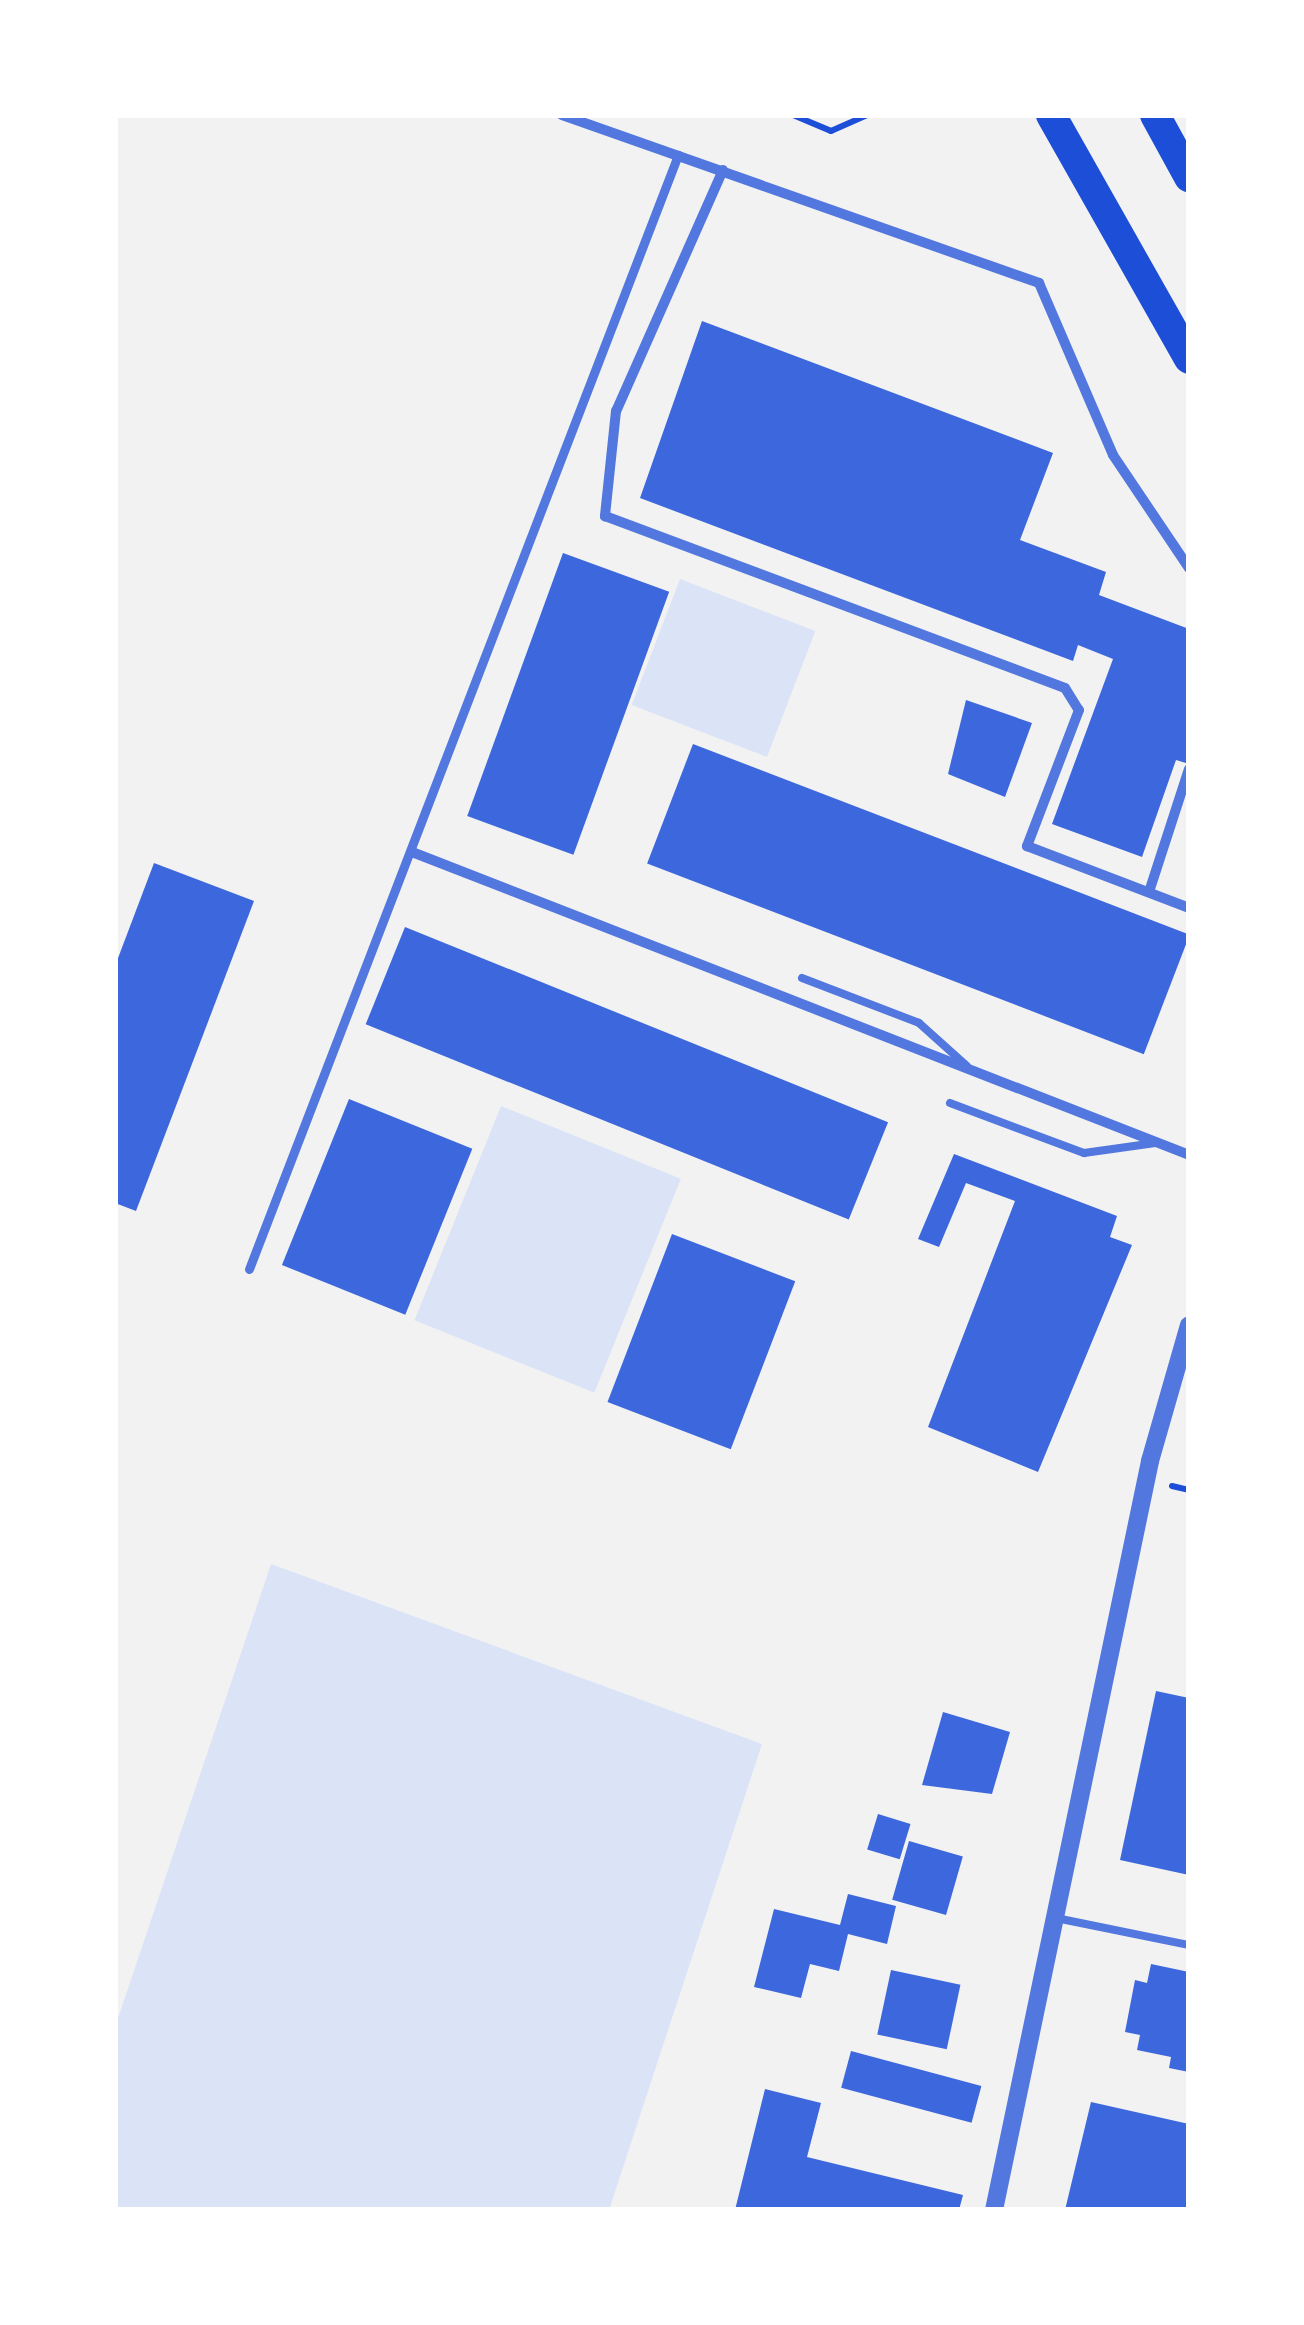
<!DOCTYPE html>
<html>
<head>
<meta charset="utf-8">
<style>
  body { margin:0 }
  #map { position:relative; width:1304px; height:2325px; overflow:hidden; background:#f2f2f2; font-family:Spectral,serif }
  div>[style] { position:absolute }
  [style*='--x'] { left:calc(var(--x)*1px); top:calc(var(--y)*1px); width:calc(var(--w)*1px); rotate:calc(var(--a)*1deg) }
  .green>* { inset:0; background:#dbe4f7; transform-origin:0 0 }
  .building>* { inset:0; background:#3d67dc; transform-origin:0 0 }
  .path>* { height:6px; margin:-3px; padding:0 3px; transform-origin:3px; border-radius:3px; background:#1d4ed8 }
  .service>* { height:8px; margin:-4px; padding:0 4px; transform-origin:4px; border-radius:4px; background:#5277de }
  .pedestrian>* { height:9px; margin:-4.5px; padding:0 4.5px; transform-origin:4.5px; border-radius:4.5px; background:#5277de }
  .minor>* { height:10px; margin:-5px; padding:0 5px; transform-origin:5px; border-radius:5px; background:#5277de }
  .tertiary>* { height:18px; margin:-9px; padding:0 9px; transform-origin:9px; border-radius:9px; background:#5277de }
  .motorway>* { height:30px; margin:-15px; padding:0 15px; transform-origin:15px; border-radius:15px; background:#1d4ed8 }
  span { translate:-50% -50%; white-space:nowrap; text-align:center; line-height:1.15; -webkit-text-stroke:8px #fff; paint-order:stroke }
  .frame { position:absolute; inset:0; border:118px solid #fff; pointer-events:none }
</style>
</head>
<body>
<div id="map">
  <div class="green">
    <div style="left:680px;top:579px;width:145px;height:135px;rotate:21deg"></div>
    <div style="left:501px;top:1106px;width:194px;height:231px;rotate:22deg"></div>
    <div style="clip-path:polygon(271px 1564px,762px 1744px,609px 2210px,115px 2210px,115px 2027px)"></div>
  </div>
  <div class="building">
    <div style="clip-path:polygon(702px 321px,1053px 453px,1020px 540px,1106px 572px,1099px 595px,1189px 629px,1189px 764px,1176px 760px,1142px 857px,1052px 824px,1113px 659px,1078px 645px,1073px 661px,640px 498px)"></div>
    <div style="left:563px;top:553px;width:113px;height:280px;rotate:20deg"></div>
    <div style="clip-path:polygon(966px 700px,1032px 723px,1005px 797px,948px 774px)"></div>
    <div style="left:693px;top:744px;width:532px;height:128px;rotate:21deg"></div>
    <div style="clip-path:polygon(154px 863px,254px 901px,136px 1211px,115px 1203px,115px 966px)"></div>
    <div style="left:405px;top:927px;width:521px;height:105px;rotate:22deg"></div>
    <div style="left:349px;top:1099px;width:133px;height:179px;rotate:22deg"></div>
    <div style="clip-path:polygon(954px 1154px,1117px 1216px,1110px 1237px,1132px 1245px,1038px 1472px,928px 1427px,1015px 1201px,966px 1183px,939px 1247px,918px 1239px)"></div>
    <div style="left:672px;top:1234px;width:132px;height:180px;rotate:21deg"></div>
    <div style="clip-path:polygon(1156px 1691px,1189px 1698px,1189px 1875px,1120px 1860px)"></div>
    <div style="clip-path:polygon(943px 1712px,1010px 1732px,992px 1794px,922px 1785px)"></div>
    <div style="left:878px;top:1814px;width:34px;height:37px;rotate:17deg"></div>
    <div style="left:909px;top:1841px;width:56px;height:61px;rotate:16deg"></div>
    <div style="clip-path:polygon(848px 1894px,896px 1906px,887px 1944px,848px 1934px,839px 1971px,810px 1964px,801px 1998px,754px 1987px,774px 1909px,840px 1925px)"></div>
    <div style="clip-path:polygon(1151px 1964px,1189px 1972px,1189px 2072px,1169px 2068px,1171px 2057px,1137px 2050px,1140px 2035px,1125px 2032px,1135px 1980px,1147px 1983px)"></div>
    <div style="left:891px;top:1970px;width:71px;height:66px;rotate:12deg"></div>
    <div style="left:851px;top:2051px;width:135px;height:38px;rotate:15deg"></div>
    <div style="clip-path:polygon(765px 2089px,821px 2103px,807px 2157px,963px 2195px,959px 2210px,735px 2210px)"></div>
    <div style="clip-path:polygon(1091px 2102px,1189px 2124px,1189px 2210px,1065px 2210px)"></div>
  </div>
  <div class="path">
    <div style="--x:793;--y:115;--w:41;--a:22.8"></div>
    <div style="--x:831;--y:131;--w:39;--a:-24"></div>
    <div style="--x:1172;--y:1486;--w:17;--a:13"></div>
  </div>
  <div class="service">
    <div style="--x:802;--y:978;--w:125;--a:21"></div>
    <div style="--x:919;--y:1023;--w:64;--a:41.9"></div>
    <div style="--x:950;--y:1103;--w:143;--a:20.5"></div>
    <div style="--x:1084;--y:1153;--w:72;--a:-8"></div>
    <div style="--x:1056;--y:1918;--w:136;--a:11.5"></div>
  </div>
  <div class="pedestrian">
    <div style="--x:249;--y:1269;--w:1194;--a:-68.94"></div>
  </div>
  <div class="minor">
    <div style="--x:562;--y:115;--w:506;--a:19.4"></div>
    <div style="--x:1039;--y:283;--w:187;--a:66.7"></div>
    <div style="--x:1113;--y:455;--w:136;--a:56.1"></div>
    <div style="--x:723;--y:170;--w:264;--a:113.9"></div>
    <div style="--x:616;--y:411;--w:106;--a:96"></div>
    <div style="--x:605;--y:516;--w:491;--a:20.5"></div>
    <div style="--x:1065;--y:688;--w:26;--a:58"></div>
    <div style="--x:1079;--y:710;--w:146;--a:110.9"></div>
    <div style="--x:1027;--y:846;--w:173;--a:20.9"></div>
    <div style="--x:412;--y:852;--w:834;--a:21.3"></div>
    <div style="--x:1149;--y:892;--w:129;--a:-72"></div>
  </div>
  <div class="tertiary">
    <div style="--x:994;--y:2210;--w:765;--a:-78.23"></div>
    <div style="--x:1150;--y:1461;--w:141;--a:-74"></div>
  </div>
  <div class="motorway">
    <div style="--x:1051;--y:115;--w:280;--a:60.5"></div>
    <div style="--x:1155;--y:115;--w:71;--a:61.3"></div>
  </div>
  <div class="frame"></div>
</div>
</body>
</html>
